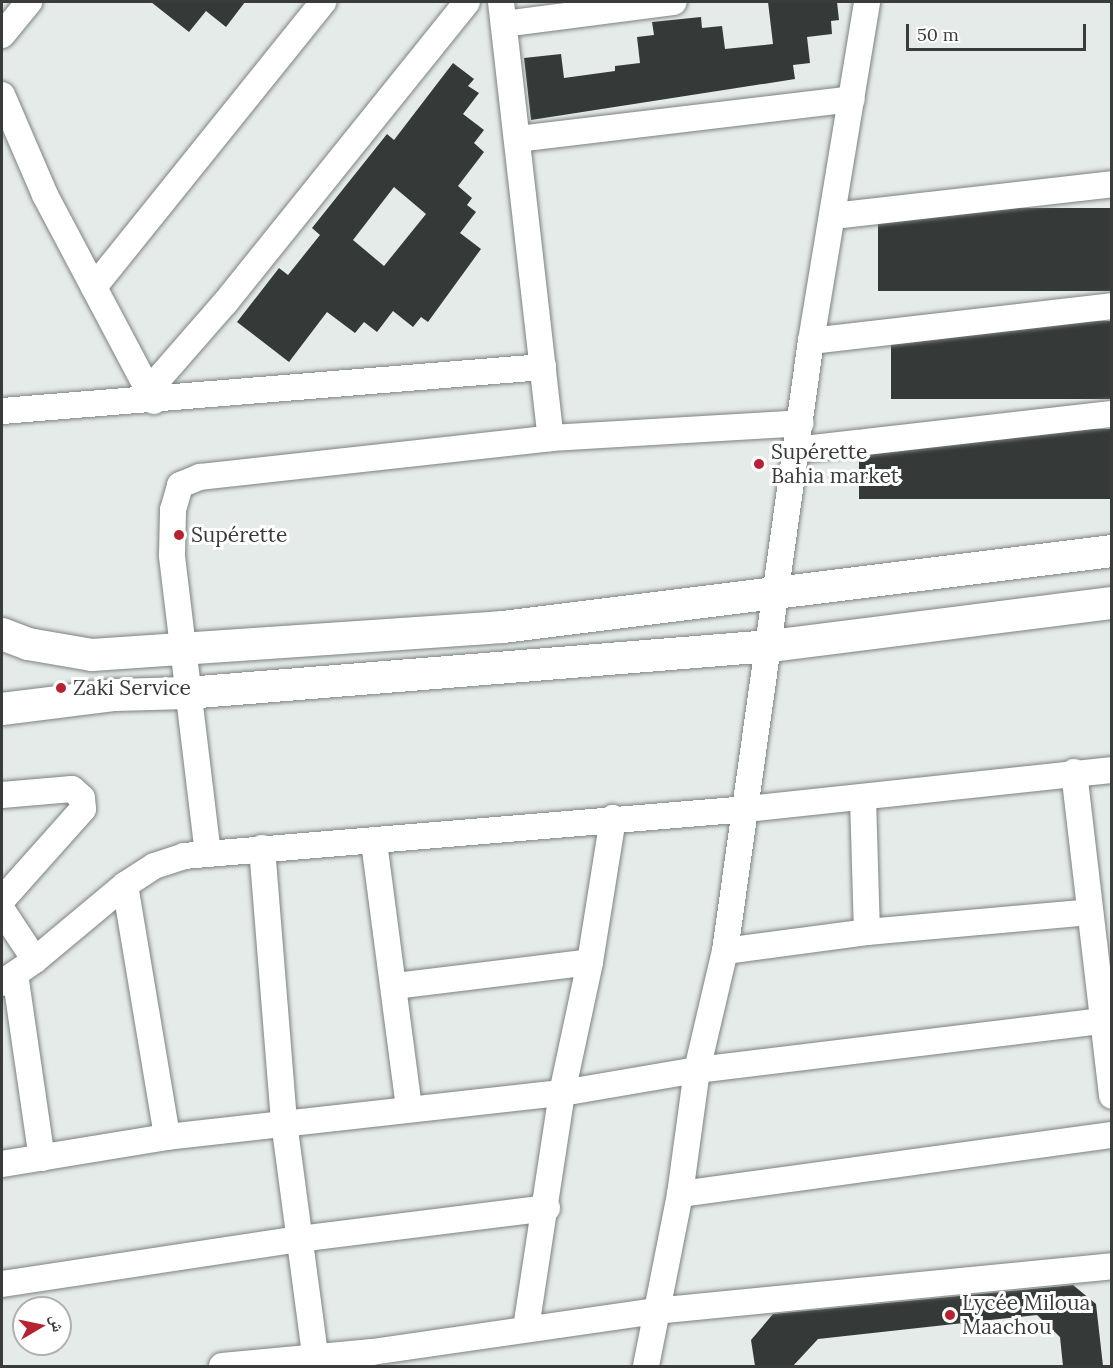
<!DOCTYPE html>
<html>
<head>
<meta charset="utf-8">
<style>
  body { margin:0 }
  #map { position:relative; width:1113px; height:1368px; overflow:hidden; background:#e5ebe9; font-family:Lora,"Noto Naskh Arabic",serif }
  div>[style] { position:absolute }
  [style*='--x'] { left:calc(var(--x)*1px); top:calc(var(--y)*1px); width:calc(var(--w)*1px); rotate:calc(var(--a)*1deg) }
  .building>* { inset:0; background:#353938; transform-origin:0 0 }
  .roads { filter:drop-shadow(0 0 2px #7d8280) drop-shadow(0 0 2px #7d8280) }
  .minor>* { height:26px; margin:-13px; padding:0 13px; transform-origin:13px; border-radius:13px; background:#fff }
  .major>* { height:32px; margin:-16px; padding:0 16px; transform-origin:16px; border-radius:16px; background:#fff }
  .dots>* { width:16px; height:16px; translate:-50% -50%; box-sizing:border-box; border:3px solid #fff; border-radius:50% }
  span { translate:-50% -50%; white-space:nowrap; text-align:center; line-height:1.15; -webkit-text-stroke:6px #fff; paint-order:stroke }
  .poi-label { font-size:21px; color:#3a3c3b }
  .left { translate:0 -50%; text-align:left }
  .frame { position:absolute; inset:0; border:3px solid #3a3c3b; pointer-events:none }
  .north { position:absolute; left:12px; top:1296px; width:60px; height:60px; box-sizing:border-box; background:#fff; border:2px solid #b0b1b1; border-radius:50%; rotate:81deg; font-size:16px; font-weight:700; line-height:24px; text-align:center; color:#3a3c3b }
  .north::after { content:''; display:block; margin:auto; width:21px; height:27px; background:#b52332; clip-path:polygon(50% 0,100% 100%,50% 72%,0 100%) }
  .scale { position:absolute; left:906px; top:24px; width:180px; height:27px; box-sizing:border-box; border:3px solid #3a3c3b; border-top:0; padding-left:8px; font-size:18px; line-height:21px; white-space:nowrap; color:#3a3c3b; -webkit-text-stroke:4px #fff; paint-order:stroke }
</style>
</head>
<body>
<div id="map">
  <div class="building">
    <div style="clip-path:polygon(151px 2px,245px 2px,226px 27px,206px 11px,189px 32px)"></div>
    <div style="clip-path:polygon(768px 2px,837px 2px,839px 20px,831px 21px,832px 34px,807px 37px,810px 63px,793px 65px,795px 79px,531px 120px,524px 58px,561px 54px,564px 78px,615px 71px,615px 66px,640px 63px,637px 37px,654px 35px,652px 22px,701px 17px,702px 28px,722px 26px,725px 49px,773px 44px)"></div>
    <div style="clip-path:polygon(evenodd,453px 63px,474px 79px,468px 86px,479px 93px,463px 114px,484px 130px,474px 143px,484px 152px,458px 186px,472px 198px,467px 205px,476px 212px,460px 233px,481px 249px,428px 322px,421px 317px,413px 327px,393px 311px,377px 332px,364px 322px,355px 333px,327px 312px,289px 362px,237px 322px,279px 268px,288px 275px,320px 235px,312px 228px,387px 134px,394px 140px,453px 63px,394px 187px,426px 214px,384px 266px,353px 240px,394px 187px)"></div>
    <div style="left:1112px;top:208px;width:83px;height:234px;rotate:90deg"></div>
    <div style="left:1112px;top:321px;width:78px;height:221px;rotate:90deg"></div>
    <div style="left:1112px;top:429px;width:70px;height:253px;rotate:90deg"></div>
    <div style="clip-path:polygon(1073px 1285px,1096px 1304px,1103px 1366px,1063px 1366px,1060px 1337px,1037px 1315px,818px 1339px,793px 1366px,755px 1366px,751px 1340px,773px 1314px)"></div>
  </div>
  <div class="roads">
    <div class="minor">
      <div style="--x:501;--y:2;--w:439;--a:83.5"></div>
      <div style="--x:504;--y:24;--w:171;--a:-7.4"></div>
      <div style="--x:2;--y:35;--w:43;--a:-50.7"></div>
      <div style="--x:2;--y:95;--w:109;--a:66.7"></div>
      <div style="--x:45;--y:195;--w:233;--a:62.1"></div>
      <div style="--x:517;--y:139;--w:337;--a:-6.8"></div>
      <div style="--x:833;--y:216;--w:281;--a:-6.5"></div>
      <div style="--x:94;--y:287;--w:366;--a:-51.2"></div>
      <div style="--x:811;--y:341;--w:303;--a:-6.6"></div>
      <div style="--x:149;--y:390;--w:116;--a:-48.9"></div>
      <div style="--x:225;--y:303;--w:386;--a:-51.2"></div>
      <div style="--x:2;--y:411;--w:543;--a:-4.65"></div>
      <div style="--x:795;--y:450;--w:319;--a:-6.5"></div>
      <div style="--x:1074;--y:772;--w:326;--a:83.3"></div>
      <div style="--x:2;--y:795;--w:70;--a:-4.9"></div>
      <div style="--x:72;--y:789;--w:13;--a:42"></div>
      <div style="--x:82;--y:798;--w:11;--a:85"></div>
      <div style="--x:83;--y:809;--w:122;--a:131.7"></div>
      <div style="--x:863;--y:798;--w:134;--a:88.3"></div>
      <div style="--x:374;--y:842;--w:268;--a:82.5"></div>
      <div style="--x:262;--y:848;--w:275;--a:85.4"></div>
      <div style="--x:284;--y:1122;--w:235;--a:82.4"></div>
      <div style="--x:208;--y:854;--w:301;--a:-96.9"></div>
      <div style="--x:172;--y:555;--w:45;--a:-88.7"></div>
      <div style="--x:173;--y:510;--w:26;--a:-74"></div>
      <div style="--x:180;--y:485;--w:22;--a:-22"></div>
      <div style="--x:200;--y:477;--w:353;--a:-6.3"></div>
      <div style="--x:551;--y:438;--w:250;--a:-3.4"></div>
      <div style="--x:125;--y:885;--w:255;--a:80.5"></div>
      <div style="--x:2;--y:910;--w:60;--a:56.6"></div>
      <div style="--x:725;--y:951;--w:143;--a:-7.6"></div>
      <div style="--x:867;--y:932;--w:224;--a:-5.1"></div>
      <div style="--x:15;--y:974;--w:186;--a:81.7"></div>
      <div style="--x:2;--y:983;--w:40;--a:-34.9"></div>
      <div style="--x:35;--y:960;--w:117;--a:-39.8"></div>
      <div style="--x:125;--y:885;--w:35;--a:-33"></div>
      <div style="--x:154;--y:866;--w:32;--a:-18"></div>
      <div style="--x:184;--y:856;--w:565;--a:-4.77"></div>
      <div style="--x:747;--y:809;--w:367;--a:-6.1"></div>
      <div style="--x:395;--y:986;--w:196;--a:-7"></div>
      <div style="--x:2;--y:1164;--w:167;--a:-9.3"></div>
      <div style="--x:167;--y:1137;--w:397;--a:-6.4"></div>
      <div style="--x:562;--y:1093;--w:137;--a:-9.7"></div>
      <div style="--x:697;--y:1070;--w:408;--a:-6.9"></div>
      <div style="--x:680;--y:1194;--w:436;--a:-7.8"></div>
      <div style="--x:2;--y:1284;--w:300;--a:-8.6"></div>
      <div style="--x:299;--y:1239;--w:250;--a:-7.1"></div>
      <div style="--x:526;--y:1328;--w:238;--a:-81.3"></div>
      <div style="--x:562;--y:1093;--w:134;--a:-77.9"></div>
      <div style="--x:590;--y:962;--w:146;--a:-80.9"></div>
      <div style="--x:222;--y:1366;--w:151;--a:-5.3"></div>
      <div style="--x:372;--y:1352;--w:286;--a:-8.2"></div>
      <div style="--x:655;--y:1311;--w:459;--a:-5.6"></div>
      <div style="--x:646;--y:1366;--w:175;--a:-78.8"></div>
      <div style="--x:680;--y:1194;--w:125;--a:-82.2"></div>
      <div style="--x:697;--y:1070;--w:122;--a:-76.8"></div>
      <div style="--x:725;--y:951;--w:616;--a:-81.98"></div>
      <div style="--x:811;--y:341;--w:344;--a:-80.6"></div>
    </div>
    <div class="major">
      <div style="--x:2;--y:634;--w:28;--a:21"></div>
      <div style="--x:28;--y:644;--w:65;--a:9.8"></div>
      <div style="--x:92;--y:655;--w:412;--a:-3.9"></div>
      <div style="--x:503;--y:627;--w:614;--a:-7.11"></div>
      <div style="--x:2;--y:709;--w:114;--a:-7.1"></div>
      <div style="--x:115;--y:695;--w:72;--a:-1.6"></div>
      <div style="--x:187;--y:693;--w:585;--a:-4.61"></div>
      <div style="--x:770;--y:646;--w:345;--a:-7.2"></div>
    </div>
  </div>
  <div class="dots">
    <div style="left:759px;top:464px;background:#b52332"></div>
    <div style="left:179px;top:535px;background:#b52332"></div>
    <div style="left:61px;top:688px;background:#b52332"></div>
    <div style="left:950px;top:1315px;background:#b52332"></div>
  </div>
  <div class="poi-label">
    <span class="left" style="left:771px;top:464px">Supérette<br>Bahia market</span>
    <span class="left" style="left:191px;top:535px">Supérette</span>
    <span class="left" style="left:73px;top:688px">Zaki Service</span>
    <span class="left" style="left:962px;top:1315px">Lycée Miloua<br>Maachou</span>
  </div>
  <div class="frame"></div>
  <div class="north">ش</div>
  <div class="scale">50 m</div>
</div>
</body>
</html>
